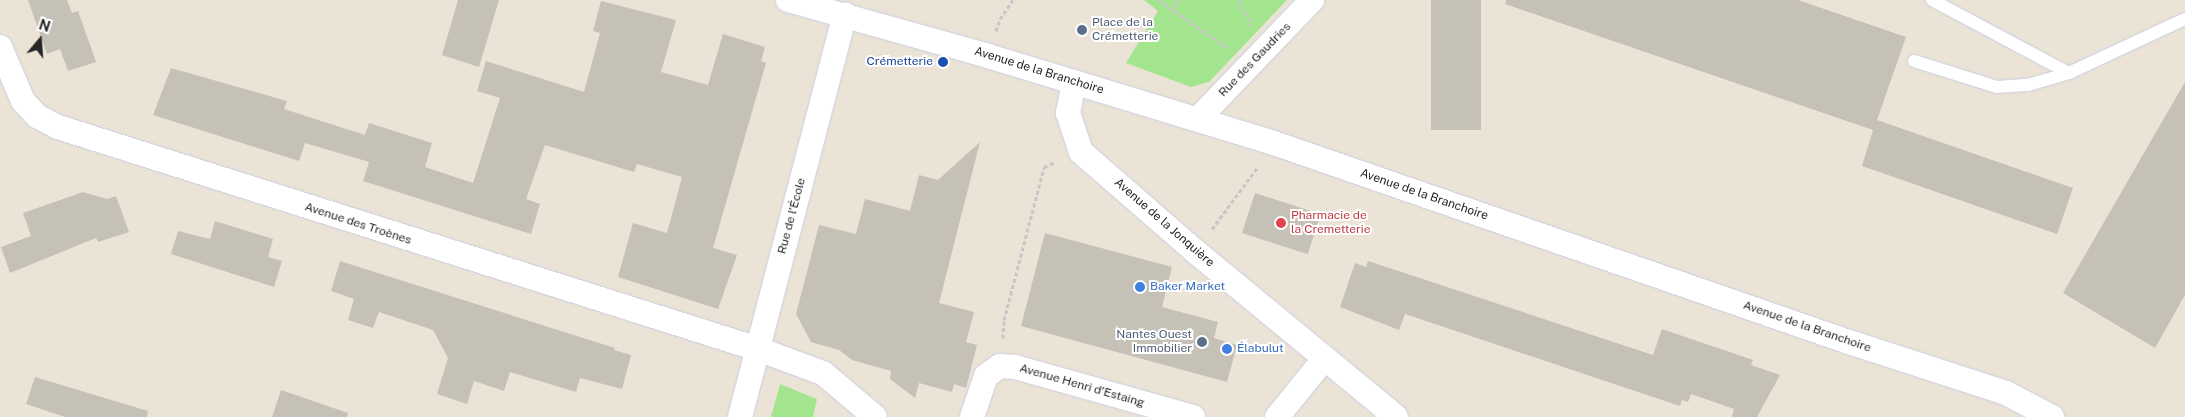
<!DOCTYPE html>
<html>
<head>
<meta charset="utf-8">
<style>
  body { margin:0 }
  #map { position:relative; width:2185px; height:417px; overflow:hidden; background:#ebe4d6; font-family:"Public Sans",sans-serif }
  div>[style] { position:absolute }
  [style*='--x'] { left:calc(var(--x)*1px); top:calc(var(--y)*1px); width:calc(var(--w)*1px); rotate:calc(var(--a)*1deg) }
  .green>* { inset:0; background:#a3e58f }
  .building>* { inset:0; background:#c5c1b7; transform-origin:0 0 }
  .path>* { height:3px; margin-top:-1.5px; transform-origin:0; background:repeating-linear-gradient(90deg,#c7c7c7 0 4px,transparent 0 6.5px) }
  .roads { filter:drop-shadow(0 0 1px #cccee1) drop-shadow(0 0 1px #cccee1) }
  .service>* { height:12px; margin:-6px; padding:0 6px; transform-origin:6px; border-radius:6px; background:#fff }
  .minor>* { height:24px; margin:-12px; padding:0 12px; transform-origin:12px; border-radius:12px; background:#fff }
  .dots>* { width:14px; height:14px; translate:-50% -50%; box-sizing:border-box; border:2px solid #fff; border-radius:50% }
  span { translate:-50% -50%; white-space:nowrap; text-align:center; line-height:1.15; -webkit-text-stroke:4px #fff; paint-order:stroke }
  .service-label { font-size:12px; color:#4e5e75 }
  .left { translate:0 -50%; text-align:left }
  .right { translate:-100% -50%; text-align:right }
  .street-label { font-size:12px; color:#262626 }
  .transit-label { font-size:12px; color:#164399 }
  .health-label { font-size:12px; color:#be3a42 }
  .shop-label { font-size:12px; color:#366cbe }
  .north { position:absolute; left:15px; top:15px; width:50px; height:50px; -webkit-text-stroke:4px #fff; paint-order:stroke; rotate:18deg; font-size:14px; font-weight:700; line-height:20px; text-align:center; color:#262626 }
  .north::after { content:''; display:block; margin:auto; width:18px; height:22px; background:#262626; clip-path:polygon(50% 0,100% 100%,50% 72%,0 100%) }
</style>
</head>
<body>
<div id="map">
  <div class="green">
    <div style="clip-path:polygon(1144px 0,1287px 0,1209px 82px,1191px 87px,1126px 63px,1158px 11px)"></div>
    <div style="clip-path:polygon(780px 384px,817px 399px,813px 417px,771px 417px)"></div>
  </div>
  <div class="building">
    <div style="clip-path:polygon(28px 0,67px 0,72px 13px,78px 11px,96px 62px,68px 71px,60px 49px,47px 54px)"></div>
    <div style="clip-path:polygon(458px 0,499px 0,479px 67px,442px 55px)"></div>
    <div style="left:1431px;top:0;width:50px;height:130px"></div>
    <div style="clip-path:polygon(1506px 0,1798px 0,1906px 37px,1877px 120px,2073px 188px,2057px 234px,1862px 166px,1873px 130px,1505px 4px)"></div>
    <div style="clip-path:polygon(601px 1px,676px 20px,661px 72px,708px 85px,723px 34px,765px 47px,761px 61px,766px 63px,713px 248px,737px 255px,718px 309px,618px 277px,633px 223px,667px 233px,682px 177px,637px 164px,634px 172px,545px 145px,526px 199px,540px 204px,531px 234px,363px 181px,369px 162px,305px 143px,299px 161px,153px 115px,171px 68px,287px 101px,284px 109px,365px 135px,369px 123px,432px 143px,425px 167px,473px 183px,500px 98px,477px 91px,486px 61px,584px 92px,600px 33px,593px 31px)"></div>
    <div style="clip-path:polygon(2185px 82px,2185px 295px,2155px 348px,2063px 293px)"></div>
    <div style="clip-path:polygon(980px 142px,939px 303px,974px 312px,966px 342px,977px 345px,966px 388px,954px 384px,952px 392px,919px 383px,915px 398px,890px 379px,891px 371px,852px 360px,839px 350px,811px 342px,796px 314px,819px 225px,856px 234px,865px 199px,910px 211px,919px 175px,938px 180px)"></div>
    <div style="clip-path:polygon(83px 192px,107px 199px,116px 196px,129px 232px,98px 242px,96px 238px,10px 273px,1px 247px,31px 236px,23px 213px)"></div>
    <div style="left:1255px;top:193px;width:69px;height:42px;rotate:18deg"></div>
    <div style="clip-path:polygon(215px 221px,273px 239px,268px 257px,282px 261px,274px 287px,171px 254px,178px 231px,210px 239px)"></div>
    <div style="clip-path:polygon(1045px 233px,1172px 267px,1162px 307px,1218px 322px,1214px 338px,1237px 345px,1227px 382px,1021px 326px)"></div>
    <div style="clip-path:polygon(340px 261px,615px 348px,614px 350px,631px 355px,622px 389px,580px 378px,576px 392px,510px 372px,504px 391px,474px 381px,467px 404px,437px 394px,448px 358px,433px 330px,379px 312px,373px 328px,348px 320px,354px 299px,331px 291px)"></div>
    <div style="clip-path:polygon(1368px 261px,1653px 355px,1662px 329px,1753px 360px,1751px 365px,1780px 375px,1757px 417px,1732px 417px,1734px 409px,1691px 394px,1688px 402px,1682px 400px,1680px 406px,1405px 314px,1399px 330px,1340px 307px,1355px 263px,1366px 267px)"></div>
    <div style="clip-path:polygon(35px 377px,148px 411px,147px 417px,65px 417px,26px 404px)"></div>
    <div style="clip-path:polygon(281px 390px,348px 413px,347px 417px,272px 417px)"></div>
  </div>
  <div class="path">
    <div style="--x:1159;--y:0;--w:83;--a:35.2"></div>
    <div style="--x:1239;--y:0;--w:28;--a:64"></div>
    <div style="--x:1172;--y:9;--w:11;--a:-56"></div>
    <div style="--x:996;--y:31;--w:13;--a:-72"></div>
    <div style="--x:1000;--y:19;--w:23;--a:-56"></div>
    <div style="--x:1212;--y:229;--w:76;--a:-53.6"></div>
    <div style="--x:1003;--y:338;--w:18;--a:-87"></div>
    <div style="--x:1004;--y:320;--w:158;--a:-75.3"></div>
    <div style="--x:1044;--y:167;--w:12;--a:-24"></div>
  </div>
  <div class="roads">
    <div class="service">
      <div style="--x:1932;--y:0;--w:155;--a:28.1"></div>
      <div style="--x:2069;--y:73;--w:128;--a:-25"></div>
      <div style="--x:1914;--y:61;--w:87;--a:17.4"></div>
      <div style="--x:1997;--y:87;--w:31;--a:-4"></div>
      <div style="--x:2028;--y:85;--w:43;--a:-16.3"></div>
    </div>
    <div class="minor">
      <div style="--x:788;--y:0;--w:208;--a:15.6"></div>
      <div style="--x:988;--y:56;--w:293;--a:16.9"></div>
      <div style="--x:1268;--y:141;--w:612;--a:19.09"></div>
      <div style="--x:1846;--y:341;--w:168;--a:18"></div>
      <div style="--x:2006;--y:393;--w:52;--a:27.6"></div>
      <div style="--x:0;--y:47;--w:59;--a:66.9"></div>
      <div style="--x:23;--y:101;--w:21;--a:47"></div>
      <div style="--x:37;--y:116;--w:24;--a:28"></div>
      <div style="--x:58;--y:127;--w:734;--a:17.6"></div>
      <div style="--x:758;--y:349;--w:69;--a:20.3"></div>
      <div style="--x:823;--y:373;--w:68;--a:40.2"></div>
      <div style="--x:1074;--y:82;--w:32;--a:101"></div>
      <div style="--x:1068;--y:113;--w:41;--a:71.6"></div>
      <div style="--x:1081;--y:152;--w:152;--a:41"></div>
      <div style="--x:1196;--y:252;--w:259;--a:39.5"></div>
      <div style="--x:1198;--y:119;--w:165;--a:-46.2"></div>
      <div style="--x:740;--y:417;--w:416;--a:-75.4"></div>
      <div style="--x:972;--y:417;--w:43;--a:-71.1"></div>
      <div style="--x:986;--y:376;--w:17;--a:-36"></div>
      <div style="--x:1000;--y:366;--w:15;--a:4"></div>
      <div style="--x:1015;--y:367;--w:185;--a:15.7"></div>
      <div style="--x:1277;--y:417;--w:76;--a:-50.9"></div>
    </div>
  </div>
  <div class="dots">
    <div style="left:1082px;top:30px;background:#5c6f8a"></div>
    <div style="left:943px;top:62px;background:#1a4fb4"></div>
    <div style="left:1281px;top:223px;background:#e0444e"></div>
    <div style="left:1140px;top:287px;background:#3f7fe0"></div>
    <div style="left:1202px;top:342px;background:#5c6f8a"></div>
    <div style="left:1227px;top:349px;background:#3f7fe0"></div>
  </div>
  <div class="service-label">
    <span class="left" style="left:1092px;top:30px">Place de la<br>Crémetterie</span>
    <span class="right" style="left:1192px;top:342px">Nantes Ouest<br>Immobilier</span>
  </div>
  <div class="street-label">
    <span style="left:1255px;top:60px;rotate:-46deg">Rue des Gaudries</span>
    <span style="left:1039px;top:71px;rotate:17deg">Avenue de la Branchoire</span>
    <span style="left:1424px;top:195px;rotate:19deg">Avenue de la Branchoire</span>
    <span style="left:792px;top:216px;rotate:-75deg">Rue de l'École</span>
    <span style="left:1164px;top:223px;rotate:41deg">Avenue de la Jonquière</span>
    <span style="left:358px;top:224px;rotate:18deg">Avenue des Troènes</span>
    <span style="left:1807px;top:327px;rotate:19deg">Avenue de la Branchoire</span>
    <span style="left:1082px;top:386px;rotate:16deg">Avenue Henri d'Estaing</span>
  </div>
  <div class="transit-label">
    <span class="right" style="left:933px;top:62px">Crémetterie</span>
  </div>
  <div class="health-label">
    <span class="left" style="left:1291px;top:223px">Pharmacie de<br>la Cremetterie</span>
  </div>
  <div class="shop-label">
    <span class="left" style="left:1150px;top:287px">Baker Market</span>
    <span class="left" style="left:1237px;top:349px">Élabulut</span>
  </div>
  <div class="north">N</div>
</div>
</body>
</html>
